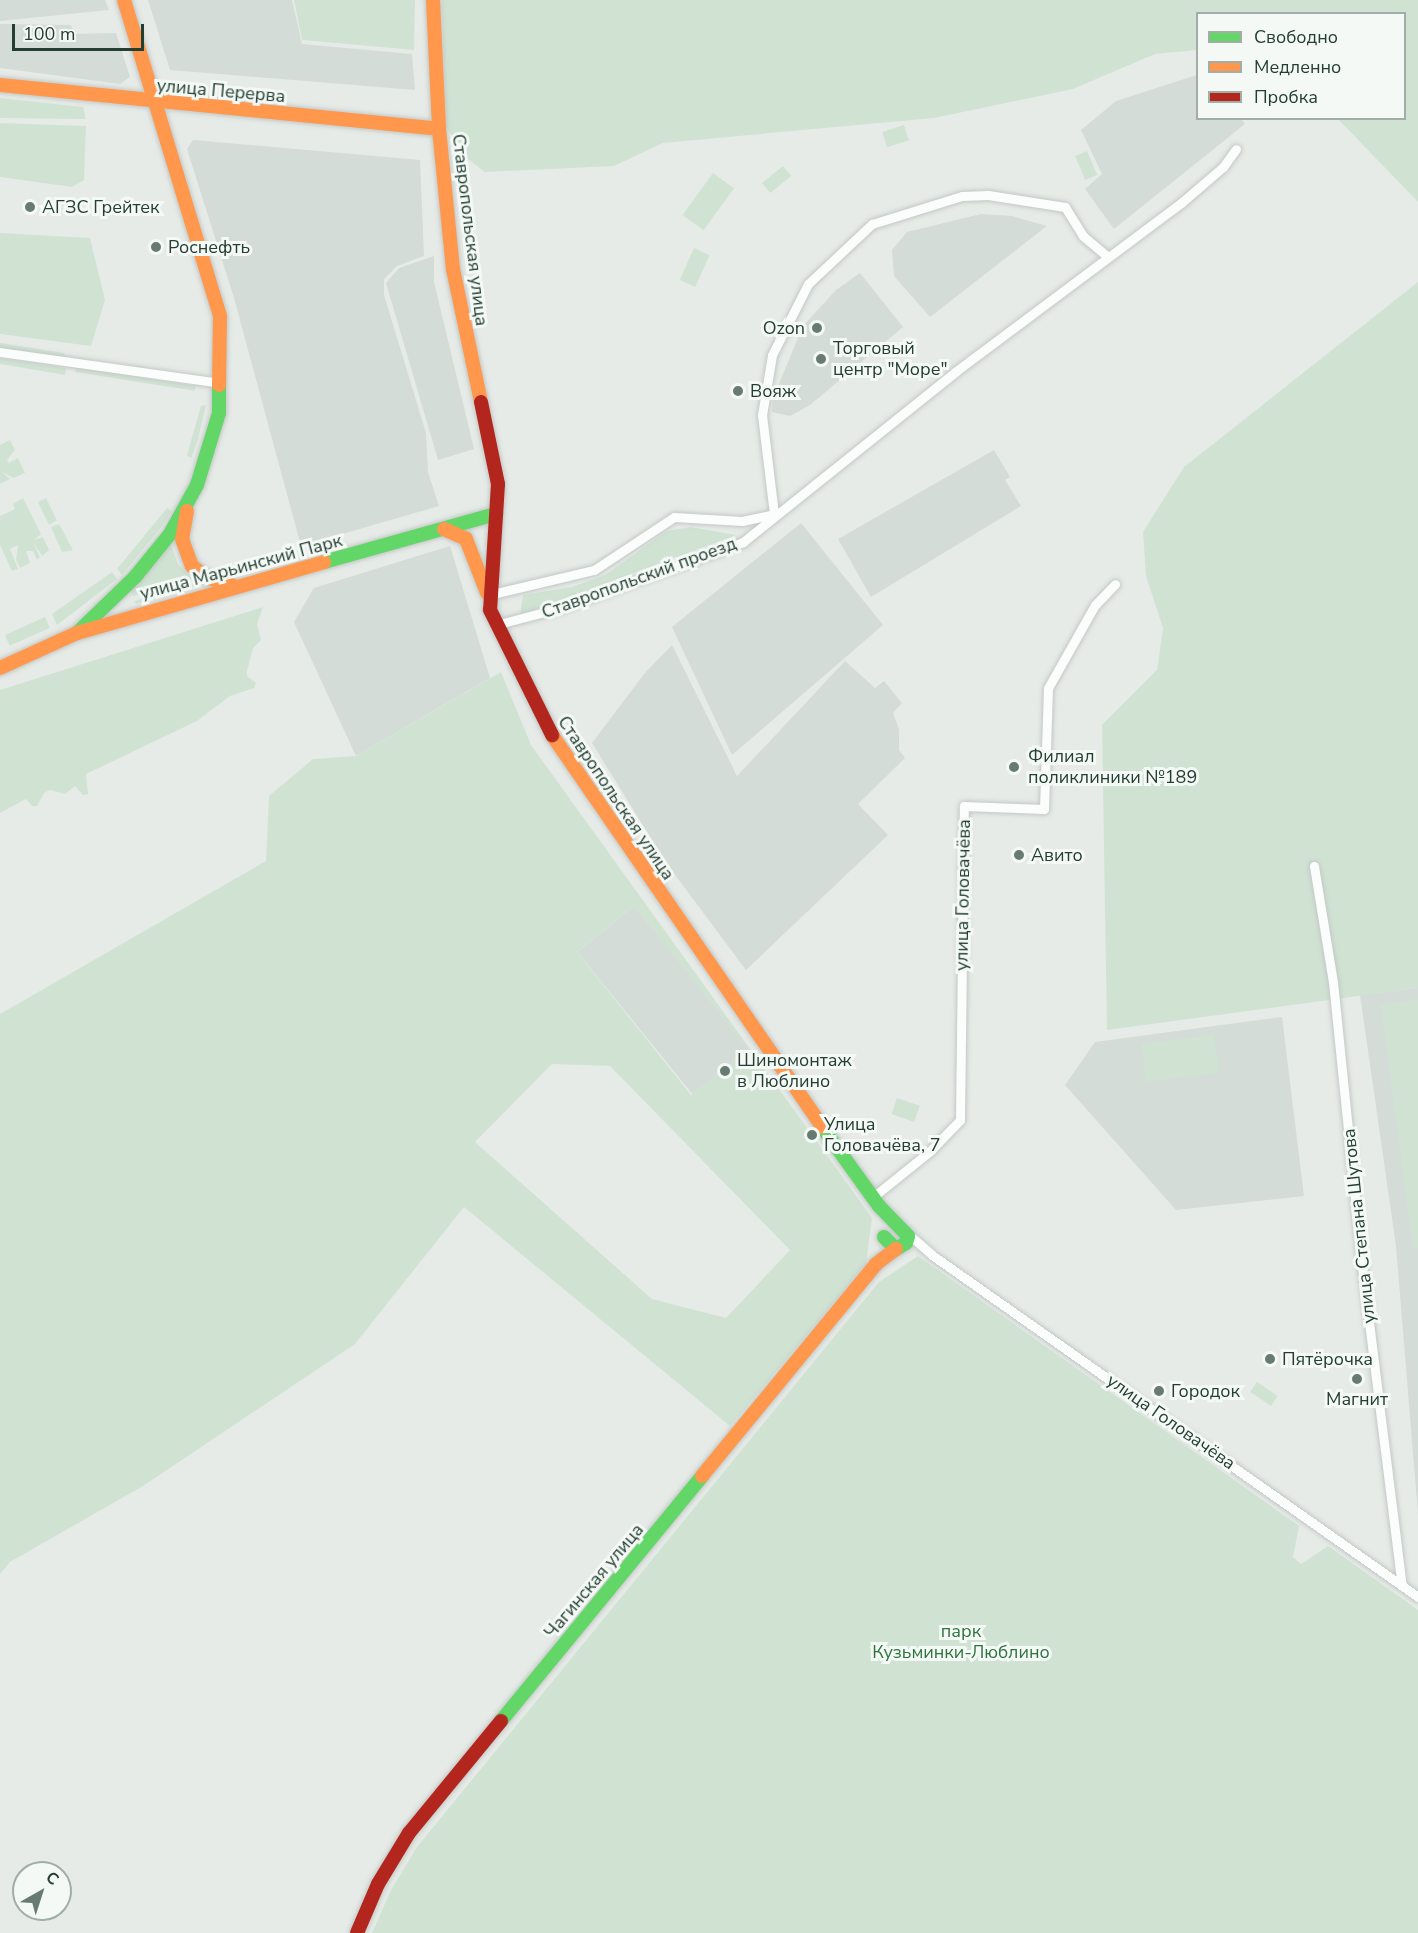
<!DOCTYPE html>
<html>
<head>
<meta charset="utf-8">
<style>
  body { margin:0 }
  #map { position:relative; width:1418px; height:1933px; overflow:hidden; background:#e6ebe8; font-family:"Nunito Sans",sans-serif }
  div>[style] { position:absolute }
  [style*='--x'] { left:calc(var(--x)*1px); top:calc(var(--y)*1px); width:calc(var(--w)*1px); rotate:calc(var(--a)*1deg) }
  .built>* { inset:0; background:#d4dcd7; transform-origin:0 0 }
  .green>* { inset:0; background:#d0e3d3; transform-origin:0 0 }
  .roads { filter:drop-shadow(0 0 2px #c3c8c5) drop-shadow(0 0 2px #c3c8c5) }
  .street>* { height:9px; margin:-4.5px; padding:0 4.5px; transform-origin:4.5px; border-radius:4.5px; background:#fbfcfc }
  .fast>* { height:14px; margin:-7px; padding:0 7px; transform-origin:7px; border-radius:7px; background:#63d668 }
  .slow>* { height:14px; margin:-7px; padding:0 7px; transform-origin:7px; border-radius:7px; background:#ff974d }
  .jam>* { height:14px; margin:-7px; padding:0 7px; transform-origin:7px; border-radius:7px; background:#b3261e }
  .dots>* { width:16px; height:16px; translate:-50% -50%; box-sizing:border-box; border:3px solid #f4f9f6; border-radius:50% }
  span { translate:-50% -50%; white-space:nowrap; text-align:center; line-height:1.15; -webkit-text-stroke:6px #f4f9f6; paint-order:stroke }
  .street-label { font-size:18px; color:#243e33 }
  .poi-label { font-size:18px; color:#243e33 }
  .left { translate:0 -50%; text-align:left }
  .right { translate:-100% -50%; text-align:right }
  .park-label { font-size:18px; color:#2f7340 }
  .legend { position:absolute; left:1196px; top:12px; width:210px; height:108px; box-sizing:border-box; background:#f4f9f6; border:2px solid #a1aea8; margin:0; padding:8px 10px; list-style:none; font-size:18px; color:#243e33 }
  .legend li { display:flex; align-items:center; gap:12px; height:30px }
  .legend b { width:30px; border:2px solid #a1aea8 }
  .north { position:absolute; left:12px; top:1861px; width:60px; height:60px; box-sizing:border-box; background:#f4f9f6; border:2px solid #a1aea8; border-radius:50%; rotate:39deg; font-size:16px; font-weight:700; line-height:24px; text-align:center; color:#243e33 }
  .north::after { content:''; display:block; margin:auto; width:21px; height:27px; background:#687b72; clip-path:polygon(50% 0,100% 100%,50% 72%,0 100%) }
  .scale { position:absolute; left:12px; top:24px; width:132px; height:27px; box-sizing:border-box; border:3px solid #243e33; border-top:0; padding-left:8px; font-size:18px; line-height:21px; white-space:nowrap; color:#243e33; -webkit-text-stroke:4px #f4f9f6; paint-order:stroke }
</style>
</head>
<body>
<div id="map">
  <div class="built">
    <div style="clip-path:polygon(0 0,105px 0,109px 10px,0 21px)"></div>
    <div style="clip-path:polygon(148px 0,292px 0,302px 44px,412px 54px,415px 90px,170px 70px)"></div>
    <div style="clip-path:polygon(0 24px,71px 25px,74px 34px,116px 33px,130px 77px,120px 84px,0 68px)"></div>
    <div style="clip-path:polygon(1197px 75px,1198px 118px,1241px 119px,1245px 124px,1114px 229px,1085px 189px,1102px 174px,1081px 130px,1116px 101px)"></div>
    <div style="clip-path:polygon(193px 140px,420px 160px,424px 256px,397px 266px,384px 279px,384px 295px,426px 433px,428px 472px,439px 506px,301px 546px,234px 298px,187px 149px)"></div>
    <div style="clip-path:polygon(981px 214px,1012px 216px,1047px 226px,930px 317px,894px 276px,892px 250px,907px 232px)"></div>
    <div style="clip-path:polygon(434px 256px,434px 282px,474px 449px,438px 460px,386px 283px,399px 268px)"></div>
    <div style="clip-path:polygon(860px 273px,903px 327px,810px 405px,790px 416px,772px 412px,773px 398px,803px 326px,836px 290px)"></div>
    <div style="clip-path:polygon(994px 450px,1010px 477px,1005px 480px,1021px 506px,871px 597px,838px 539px)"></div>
    <div style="clip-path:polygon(801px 523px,883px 625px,732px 755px,672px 627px)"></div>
    <div style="clip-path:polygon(450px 546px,490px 678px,356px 756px,294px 622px,314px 588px)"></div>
    <div style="clip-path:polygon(672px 645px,737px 776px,845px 661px,875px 688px,884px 681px,902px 703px,893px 713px,899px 729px,899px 750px,905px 758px,858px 804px,888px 835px,746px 970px,667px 864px,592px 743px,644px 674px)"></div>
    <div style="left:634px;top:906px;width:183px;height:73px;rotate:51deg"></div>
    <div style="clip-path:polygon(1418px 988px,1418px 1514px,1396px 1246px,1360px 995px)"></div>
    <div style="clip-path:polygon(1282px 1017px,1304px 1196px,1176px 1210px,1065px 1085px,1095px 1042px)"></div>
  </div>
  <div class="green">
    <div style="clip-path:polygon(294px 0,415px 0,414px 50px,302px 40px)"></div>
    <div style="clip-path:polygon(442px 0,1418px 0,1418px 202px,1338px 119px,1404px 118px,1404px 14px,1198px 14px,1197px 50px,1155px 54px,1073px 89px,934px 118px,663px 143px,614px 166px,485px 172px,469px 160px,446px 127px)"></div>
    <div style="clip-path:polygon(0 98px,83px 107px,86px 119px,0 118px)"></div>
    <div style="clip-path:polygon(0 123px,86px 126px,84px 180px,72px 187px,0 177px)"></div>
    <div style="left:904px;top:125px;width:16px;height:23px;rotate:72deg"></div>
    <div style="left:1087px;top:151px;width:26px;height:13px;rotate:67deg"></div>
    <div style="left:783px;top:166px;width:13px;height:27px;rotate:51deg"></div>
    <div style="left:713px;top:173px;width:26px;height:52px;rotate:36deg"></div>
    <div style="clip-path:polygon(0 233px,90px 238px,105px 300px,91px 346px,0 334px)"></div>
    <div style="left:694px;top:248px;width:17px;height:35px;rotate:24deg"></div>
    <div style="clip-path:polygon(1418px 282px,1418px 988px,1107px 1030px,1102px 725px,1157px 670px,1163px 628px,1146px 576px,1143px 532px,1184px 467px)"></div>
    <div style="clip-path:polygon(0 343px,64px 353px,66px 357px,0 349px)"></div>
    <div style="clip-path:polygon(0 358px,66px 368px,65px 375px,0 364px)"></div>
    <div style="left:76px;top:367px;width:121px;height:5px;rotate:9deg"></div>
    <div style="clip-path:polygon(206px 405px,198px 439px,191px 458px,187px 455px,201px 406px)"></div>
    <div style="clip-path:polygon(10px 440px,15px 450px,7px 460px,9px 463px,18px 458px,25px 473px,14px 478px,2px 472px,10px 479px,0 484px,0 445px)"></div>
    <div style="clip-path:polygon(23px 498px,41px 534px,34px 540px,43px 537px,49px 550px,42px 556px,33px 542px,40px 557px,37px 560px,33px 551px,26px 551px,30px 563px,20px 568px,16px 560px,18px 545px,10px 549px,18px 569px,12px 571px,0 545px,0 516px,15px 509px,13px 504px)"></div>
    <div style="left:46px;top:498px;width:25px;height:9px;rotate:64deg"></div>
    <div style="clip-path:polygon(167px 508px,172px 511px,162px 526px,122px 575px,117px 569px)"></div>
    <div style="clip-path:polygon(59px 524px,73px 550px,62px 552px,51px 527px)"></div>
    <div style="clip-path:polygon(691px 527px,736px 535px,520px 615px,523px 595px,572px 587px,605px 575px,667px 531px)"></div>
    <div style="clip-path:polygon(170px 542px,178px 564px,192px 579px,133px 596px,131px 591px)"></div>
    <div style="clip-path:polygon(112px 572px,117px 579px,57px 625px,52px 614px)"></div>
    <div style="clip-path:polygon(197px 582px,203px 585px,136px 604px,134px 601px)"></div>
    <div style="clip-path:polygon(263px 607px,257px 624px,261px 640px,253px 648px,247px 671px,247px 676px,256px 683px,254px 688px,230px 696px,197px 721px,86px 774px,88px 794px,83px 795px,75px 786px,65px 794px,50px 790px,44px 793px,37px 806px,32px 806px,26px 799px,0 813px,0 690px)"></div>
    <div style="left:45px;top:617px;width:12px;height:44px;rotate:66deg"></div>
    <div style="clip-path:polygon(evenodd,501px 672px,531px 745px,872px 1218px,866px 1264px,730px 1426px,464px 1207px,355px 1344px,143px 1486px,10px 1562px,0 1574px,0 1014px,266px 861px,269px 796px,313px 759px,356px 756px,501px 672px,634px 906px,748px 1049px,691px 1095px,577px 952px,634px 906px,501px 672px,552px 1064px,610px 1066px,790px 1250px,726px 1318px,652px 1299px,475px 1142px,552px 1064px)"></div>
    <div style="clip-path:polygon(1418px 1000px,1418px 1247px,1413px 1248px,1381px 1005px)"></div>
    <div style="left:1214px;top:1035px;width:38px;height:73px;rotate:83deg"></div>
    <div style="left:897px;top:1098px;width:24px;height:17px;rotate:19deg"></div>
    <div style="clip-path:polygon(918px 1256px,1299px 1526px,1293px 1557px,1301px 1564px,1328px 1546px,1418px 1610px,1418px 1933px,372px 1933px,391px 1890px,417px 1847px,879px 1282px)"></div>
    <div style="left:1257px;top:1382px;width:25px;height:12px;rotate:34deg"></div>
  </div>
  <div class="roads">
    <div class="street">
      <div style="--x:0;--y:352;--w:223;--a:8"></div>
      <div style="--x:774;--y:514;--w:100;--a:-96.9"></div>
      <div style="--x:762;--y:415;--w:61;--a:-80.5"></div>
      <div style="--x:772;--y:355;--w:80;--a:-63.1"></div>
      <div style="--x:808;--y:284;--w:88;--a:-43.2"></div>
      <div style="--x:872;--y:224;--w:94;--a:-17.3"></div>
      <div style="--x:962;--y:196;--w:26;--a:-2"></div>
      <div style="--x:988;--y:195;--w:78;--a:8.9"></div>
      <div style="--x:1065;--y:207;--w:34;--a:58"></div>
      <div style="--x:1083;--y:236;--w:30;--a:40"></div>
      <div style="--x:488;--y:595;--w:109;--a:-13.3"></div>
      <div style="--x:594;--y:570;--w:96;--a:-33.5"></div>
      <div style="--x:674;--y:517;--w:68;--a:3.4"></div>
      <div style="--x:742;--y:521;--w:33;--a:-12"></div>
      <div style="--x:495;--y:625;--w:67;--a:-14.7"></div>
      <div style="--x:560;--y:608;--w:195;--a:-19.8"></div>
      <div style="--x:743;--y:542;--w:272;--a:-38.7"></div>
      <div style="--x:955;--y:372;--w:282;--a:-36.8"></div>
      <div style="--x:1181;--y:203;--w:55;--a:-40.6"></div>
      <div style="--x:1223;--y:167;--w:22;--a:-54"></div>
      <div style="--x:1314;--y:866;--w:118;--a:80.7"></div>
      <div style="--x:1333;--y:982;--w:269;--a:84.2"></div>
      <div style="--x:1360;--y:1250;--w:338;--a:82.9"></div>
      <div style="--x:873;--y:1197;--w:73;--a:-38.9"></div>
      <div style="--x:930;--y:1151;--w:43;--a:-45.9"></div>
      <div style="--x:960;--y:1120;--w:314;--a:-89.3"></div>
      <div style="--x:964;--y:806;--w:80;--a:2.1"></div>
      <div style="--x:1044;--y:809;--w:121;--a:-88.1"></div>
      <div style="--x:1048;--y:688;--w:95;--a:-60.5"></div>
      <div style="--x:1095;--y:605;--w:29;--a:-46"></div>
      <div style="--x:907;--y:1233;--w:33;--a:41"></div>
      <div style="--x:932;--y:1255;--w:594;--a:35.13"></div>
    </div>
    <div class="fast">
      <div style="--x:324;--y:562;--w:179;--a:-15.6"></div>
      <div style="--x:77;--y:633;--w:81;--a:-44"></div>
      <div style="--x:135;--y:577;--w:55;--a:-50.9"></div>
      <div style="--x:170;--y:534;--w:56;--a:-61.1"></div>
      <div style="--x:197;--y:485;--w:75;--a:-73"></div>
      <div style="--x:219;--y:413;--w:28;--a:-90"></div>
      <div style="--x:822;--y:1127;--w:97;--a:54.2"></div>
      <div style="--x:879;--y:1206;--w:42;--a:46"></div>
      <div style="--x:908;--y:1236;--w:7;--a:106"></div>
      <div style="--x:906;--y:1243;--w:12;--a:149"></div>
      <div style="--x:896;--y:1249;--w:17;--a:-135"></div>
      <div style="--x:501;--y:1721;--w:317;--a:-50.6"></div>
    </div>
    <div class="slow">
      <div style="--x:124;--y:0;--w:330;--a:73.1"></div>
      <div style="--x:220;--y:316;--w:69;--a:90.8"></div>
      <div style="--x:433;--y:0;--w:129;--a:87.3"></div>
      <div style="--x:439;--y:129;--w:141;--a:84.3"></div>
      <div style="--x:453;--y:269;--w:136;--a:78.1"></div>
      <div style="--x:0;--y:85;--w:441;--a:5.7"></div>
      <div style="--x:187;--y:511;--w:28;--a:100"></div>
      <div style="--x:182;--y:539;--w:29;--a:70"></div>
      <div style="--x:192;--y:566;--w:18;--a:38"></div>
      <div style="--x:206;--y:577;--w:32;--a:18"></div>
      <div style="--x:444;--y:529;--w:24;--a:24"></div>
      <div style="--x:466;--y:539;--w:58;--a:68.7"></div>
      <div style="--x:0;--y:668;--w:85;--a:-24.4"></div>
      <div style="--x:77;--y:633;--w:257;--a:-16"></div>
      <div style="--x:552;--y:735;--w:476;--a:55.4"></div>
      <div style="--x:702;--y:1476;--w:274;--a:-50.6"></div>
      <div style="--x:876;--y:1264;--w:25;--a:-37"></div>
    </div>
    <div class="jam">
      <div style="--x:481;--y:402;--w:84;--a:78.3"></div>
      <div style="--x:498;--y:484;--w:126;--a:93.6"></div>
      <div style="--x:490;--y:610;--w:140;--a:63.6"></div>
      <div style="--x:357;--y:1933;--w:53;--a:-66.8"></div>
      <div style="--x:378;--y:1884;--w:60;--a:-58.7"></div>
      <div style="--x:409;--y:1833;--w:145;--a:-50.6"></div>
    </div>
  </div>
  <div class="dots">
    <div style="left:30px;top:207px;background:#687b72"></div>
    <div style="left:156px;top:247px;background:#687b72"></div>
    <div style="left:817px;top:328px;background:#687b72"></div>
    <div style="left:821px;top:359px;background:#687b72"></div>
    <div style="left:738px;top:391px;background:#687b72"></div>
    <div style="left:1014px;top:767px;background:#687b72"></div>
    <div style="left:1019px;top:855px;background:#687b72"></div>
    <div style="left:725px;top:1071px;background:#687b72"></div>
    <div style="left:812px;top:1135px;background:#687b72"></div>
    <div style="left:1270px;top:1359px;background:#687b72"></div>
    <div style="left:1357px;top:1379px;background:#687b72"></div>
    <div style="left:1159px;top:1391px;background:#687b72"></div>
  </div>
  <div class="street-label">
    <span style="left:221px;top:91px;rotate:5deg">улица Перерва</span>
    <span style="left:470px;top:230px;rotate:83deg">Ставропольская улица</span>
    <span style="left:241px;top:567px;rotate:-15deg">улица Марьинский Парк</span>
    <span style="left:639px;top:578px;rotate:-20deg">Ставропольский проезд</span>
    <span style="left:616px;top:798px;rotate:56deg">Ставропольская улица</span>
    <span style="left:963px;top:895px;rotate:-89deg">улица Головачёва</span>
    <span style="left:1359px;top:1226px;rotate:-96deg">улица Степана Шутова</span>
    <span style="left:1171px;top:1422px;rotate:35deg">улица Головачёва</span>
    <span style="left:594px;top:1581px;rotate:-50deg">Чагинская улица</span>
  </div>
  <div class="poi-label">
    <span class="left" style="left:42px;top:207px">АГЗС Грейтек</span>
    <span class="left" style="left:168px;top:247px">Роснефть</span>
    <span class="right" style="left:805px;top:328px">Ozon</span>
    <span class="left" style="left:833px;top:359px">Торговый<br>центр "Море"</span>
    <span class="left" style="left:750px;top:391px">Вояж</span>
    <span class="left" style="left:1028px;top:767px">Филиал<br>поликлиники №189</span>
    <span class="left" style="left:1031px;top:855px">Авито</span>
    <span class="left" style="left:737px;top:1071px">Шиномонтаж<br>в Люблино</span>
    <span class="left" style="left:824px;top:1135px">Улица<br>Головачёва, 7</span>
    <span class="left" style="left:1282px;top:1359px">Пятёрочка</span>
    <span class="left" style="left:1171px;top:1391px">Городок</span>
    <span style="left:1357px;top:1399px">Магнит</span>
  </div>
  <div class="park-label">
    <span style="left:961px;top:1642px">парк<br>Кузьминки-Люблино</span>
  </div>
  <ul class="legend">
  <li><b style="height:8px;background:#63d668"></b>Свободно</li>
  <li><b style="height:8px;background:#ff974d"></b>Медленно</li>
  <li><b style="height:8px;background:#b3261e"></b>Пробка</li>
  </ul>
  <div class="north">С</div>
  <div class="scale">100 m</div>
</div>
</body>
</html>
